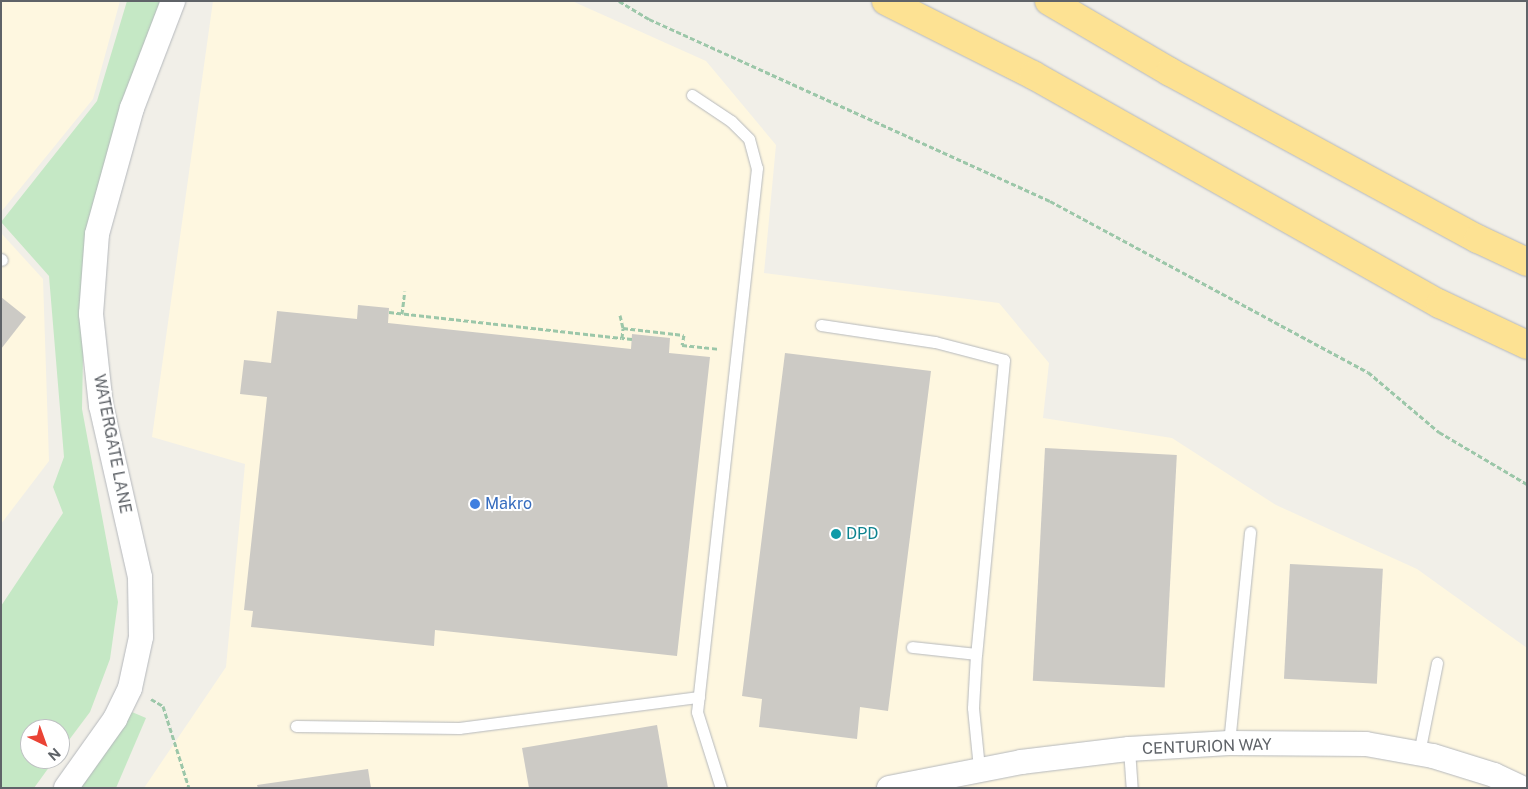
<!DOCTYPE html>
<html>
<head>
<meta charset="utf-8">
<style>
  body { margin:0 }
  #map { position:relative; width:1528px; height:789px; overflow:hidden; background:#f1efe8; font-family:"Public Sans",sans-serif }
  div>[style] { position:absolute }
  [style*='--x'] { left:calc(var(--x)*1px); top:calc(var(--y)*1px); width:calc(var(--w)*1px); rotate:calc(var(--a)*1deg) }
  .commercial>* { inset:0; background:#fef7e0 }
  .green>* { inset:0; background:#c5e8c5 }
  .building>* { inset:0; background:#cccac5; transform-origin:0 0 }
  .path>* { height:3px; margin-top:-1.5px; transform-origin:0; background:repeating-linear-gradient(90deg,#9cc7a9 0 5px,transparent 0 7.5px) }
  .roads { filter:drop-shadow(0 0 1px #b5b8bc) drop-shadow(0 0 1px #b5b8bc) }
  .service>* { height:11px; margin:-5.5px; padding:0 5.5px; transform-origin:5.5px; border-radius:5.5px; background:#fff }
  .minor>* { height:24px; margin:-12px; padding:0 12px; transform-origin:12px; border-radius:12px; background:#fff }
  .motorway>* { height:28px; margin:-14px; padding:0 14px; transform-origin:14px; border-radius:14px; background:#fde293 }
  .dots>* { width:14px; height:14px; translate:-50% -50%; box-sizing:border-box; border:2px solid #fff; border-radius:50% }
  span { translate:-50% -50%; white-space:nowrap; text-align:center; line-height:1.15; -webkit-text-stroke:4px #fff; paint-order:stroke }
  .street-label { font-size:16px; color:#5f6368 }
  .shop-label { font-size:16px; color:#366cbe }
  .left { translate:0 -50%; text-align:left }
  .culture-label { font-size:16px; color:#0d838f }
  .frame { position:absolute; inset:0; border:2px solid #5f6368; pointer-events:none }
  .north { position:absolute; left:20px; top:719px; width:50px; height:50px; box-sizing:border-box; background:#fff; border:1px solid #bfc1c3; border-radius:50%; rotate:138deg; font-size:14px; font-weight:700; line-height:20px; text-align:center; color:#5f6368 }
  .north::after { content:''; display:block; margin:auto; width:18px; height:22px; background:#ea4335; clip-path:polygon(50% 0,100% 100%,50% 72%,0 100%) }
</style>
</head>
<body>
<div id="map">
  <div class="commercial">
    <div style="clip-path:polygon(1px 1px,120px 1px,93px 99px,1px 212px)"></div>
    <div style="clip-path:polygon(213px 1px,572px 1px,706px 61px,776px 145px,764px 273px,999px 303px,1049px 363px,1043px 418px,1172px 438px,1276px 505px,1417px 569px,1527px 648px,1527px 788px,144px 788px,226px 667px,245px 464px,152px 437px)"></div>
    <div style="clip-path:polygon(1px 233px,43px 279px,49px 461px,1px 524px)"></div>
  </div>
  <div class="green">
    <div style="clip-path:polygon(127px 1px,160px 1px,124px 101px,85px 252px,82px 409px,118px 602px,110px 659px,90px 712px,60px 752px,60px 729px,30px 729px,30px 759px,55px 759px,34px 788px,1px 788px,1px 606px,63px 513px,53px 487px,64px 457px,49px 276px,1px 222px,97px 101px)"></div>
    <div style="clip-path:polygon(132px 712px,146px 718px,116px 788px,80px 788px)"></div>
  </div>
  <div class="building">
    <div style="clip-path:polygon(1px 297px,26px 317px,1px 349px)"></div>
    <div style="clip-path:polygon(358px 305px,389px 308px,388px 323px,631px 349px,632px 334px,670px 338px,669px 353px,710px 357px,677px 656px,435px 630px,434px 646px,251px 627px,253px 611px,244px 610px,267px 397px,240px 394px,244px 360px,271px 363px,277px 311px,357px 319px)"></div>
    <div style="clip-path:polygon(785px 353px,931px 371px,888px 711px,860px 707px,857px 739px,759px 727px,762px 699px,742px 696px)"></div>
    <div style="left:1045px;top:448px;width:132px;height:233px;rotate:3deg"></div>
    <div style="left:1290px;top:564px;width:93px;height:115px;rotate:3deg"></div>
    <div style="clip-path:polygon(657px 725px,668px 788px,529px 788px,522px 748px)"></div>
    <div style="clip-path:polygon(368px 769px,371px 788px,258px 788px,257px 785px)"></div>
  </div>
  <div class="path">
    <div style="--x:619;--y:1;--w:35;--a:31"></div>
    <div style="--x:649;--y:19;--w:440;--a:24.4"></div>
    <div style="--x:1050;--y:201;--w:361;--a:28.3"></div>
    <div style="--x:1368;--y:372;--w:93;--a:40.2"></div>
    <div style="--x:1439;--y:432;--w:102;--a:30.6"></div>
    <div style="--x:389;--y:312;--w:234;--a:6.4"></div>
    <div style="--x:402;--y:314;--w:23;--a:-83"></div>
    <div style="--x:620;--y:315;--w:13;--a:77"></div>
    <div style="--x:632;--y:339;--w:10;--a:-174"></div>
    <div style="--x:622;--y:338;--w:10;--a:-84"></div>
    <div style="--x:623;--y:328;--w:61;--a:6.5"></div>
    <div style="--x:684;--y:335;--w:10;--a:101"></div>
    <div style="--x:682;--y:345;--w:37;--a:6"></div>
    <div style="--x:151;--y:699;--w:14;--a:30"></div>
    <div style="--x:163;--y:706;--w:86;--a:72.4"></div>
  </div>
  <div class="roads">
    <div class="service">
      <div style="--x:692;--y:95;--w:47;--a:33.7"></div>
      <div style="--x:731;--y:121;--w:25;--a:45"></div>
      <div style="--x:749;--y:139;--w:30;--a:75"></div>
      <div style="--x:757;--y:168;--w:547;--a:96.29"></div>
      <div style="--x:697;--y:712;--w:80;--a:72.5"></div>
      <div style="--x:1;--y:259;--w:1;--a:45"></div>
      <div style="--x:821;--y:325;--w:115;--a:8.5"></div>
      <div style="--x:935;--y:342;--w:71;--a:14.6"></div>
      <div style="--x:1004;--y:360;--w:295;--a:95.4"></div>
      <div style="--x:976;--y:654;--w:54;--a:93.2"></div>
      <div style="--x:973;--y:708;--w:60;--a:84.3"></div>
      <div style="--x:912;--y:647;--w:64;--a:6.2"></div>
      <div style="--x:296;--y:726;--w:163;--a:0.7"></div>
      <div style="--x:459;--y:728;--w:242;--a:-7.4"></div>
      <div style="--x:1229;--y:743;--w:212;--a:-84.3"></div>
      <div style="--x:1129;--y:749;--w:39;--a:86"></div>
      <div style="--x:1419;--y:753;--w:92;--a:-78.7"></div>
    </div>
    <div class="minor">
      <div style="--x:66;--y:788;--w:85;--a:-54.6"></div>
      <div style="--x:115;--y:719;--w:34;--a:-64"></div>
      <div style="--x:130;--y:688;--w:52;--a:-77.8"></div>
      <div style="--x:141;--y:637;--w:60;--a:-91"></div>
      <div style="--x:140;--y:577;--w:175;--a:-102.8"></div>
      <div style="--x:101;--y:406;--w:93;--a:-96.2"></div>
      <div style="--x:91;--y:314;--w:80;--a:-85.7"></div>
      <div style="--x:97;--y:234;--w:131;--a:-74.5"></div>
      <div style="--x:132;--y:108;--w:115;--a:-69"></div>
      <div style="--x:889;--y:788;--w:135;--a:-11.1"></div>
      <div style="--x:1021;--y:762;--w:109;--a:-6.9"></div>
      <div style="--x:1129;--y:749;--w:100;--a:-3.4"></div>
      <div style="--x:1229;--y:743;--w:137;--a:0.4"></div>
      <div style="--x:1366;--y:744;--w:68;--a:10.2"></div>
      <div style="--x:1433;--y:756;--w:64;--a:17.3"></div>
      <div style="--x:1494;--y:775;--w:31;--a:25"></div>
    </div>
    <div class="motorway">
      <div style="--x:886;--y:1;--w:165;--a:26.7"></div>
      <div style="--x:1033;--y:75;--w:467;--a:29.4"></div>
      <div style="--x:1440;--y:304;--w:96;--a:25.2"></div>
      <div style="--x:1049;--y:1;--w:140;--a:30.4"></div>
      <div style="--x:1170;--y:72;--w:350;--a:28.5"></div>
      <div style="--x:1478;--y:239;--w:54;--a:25.1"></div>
    </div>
  </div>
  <div class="dots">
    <div style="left:475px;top:504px;background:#3f7fe0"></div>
    <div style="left:836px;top:534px;background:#0f9aa8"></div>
  </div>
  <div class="street-label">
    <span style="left:112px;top:444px;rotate:79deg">WATERGATE LANE</span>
    <span style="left:1207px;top:747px;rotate:-2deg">CENTURION WAY</span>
  </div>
  <div class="shop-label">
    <span class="left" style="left:485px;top:504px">Makro</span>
  </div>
  <div class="culture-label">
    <span class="left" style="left:846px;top:534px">DPD</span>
  </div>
  <div class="frame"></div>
  <div class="north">N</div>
</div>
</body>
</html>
